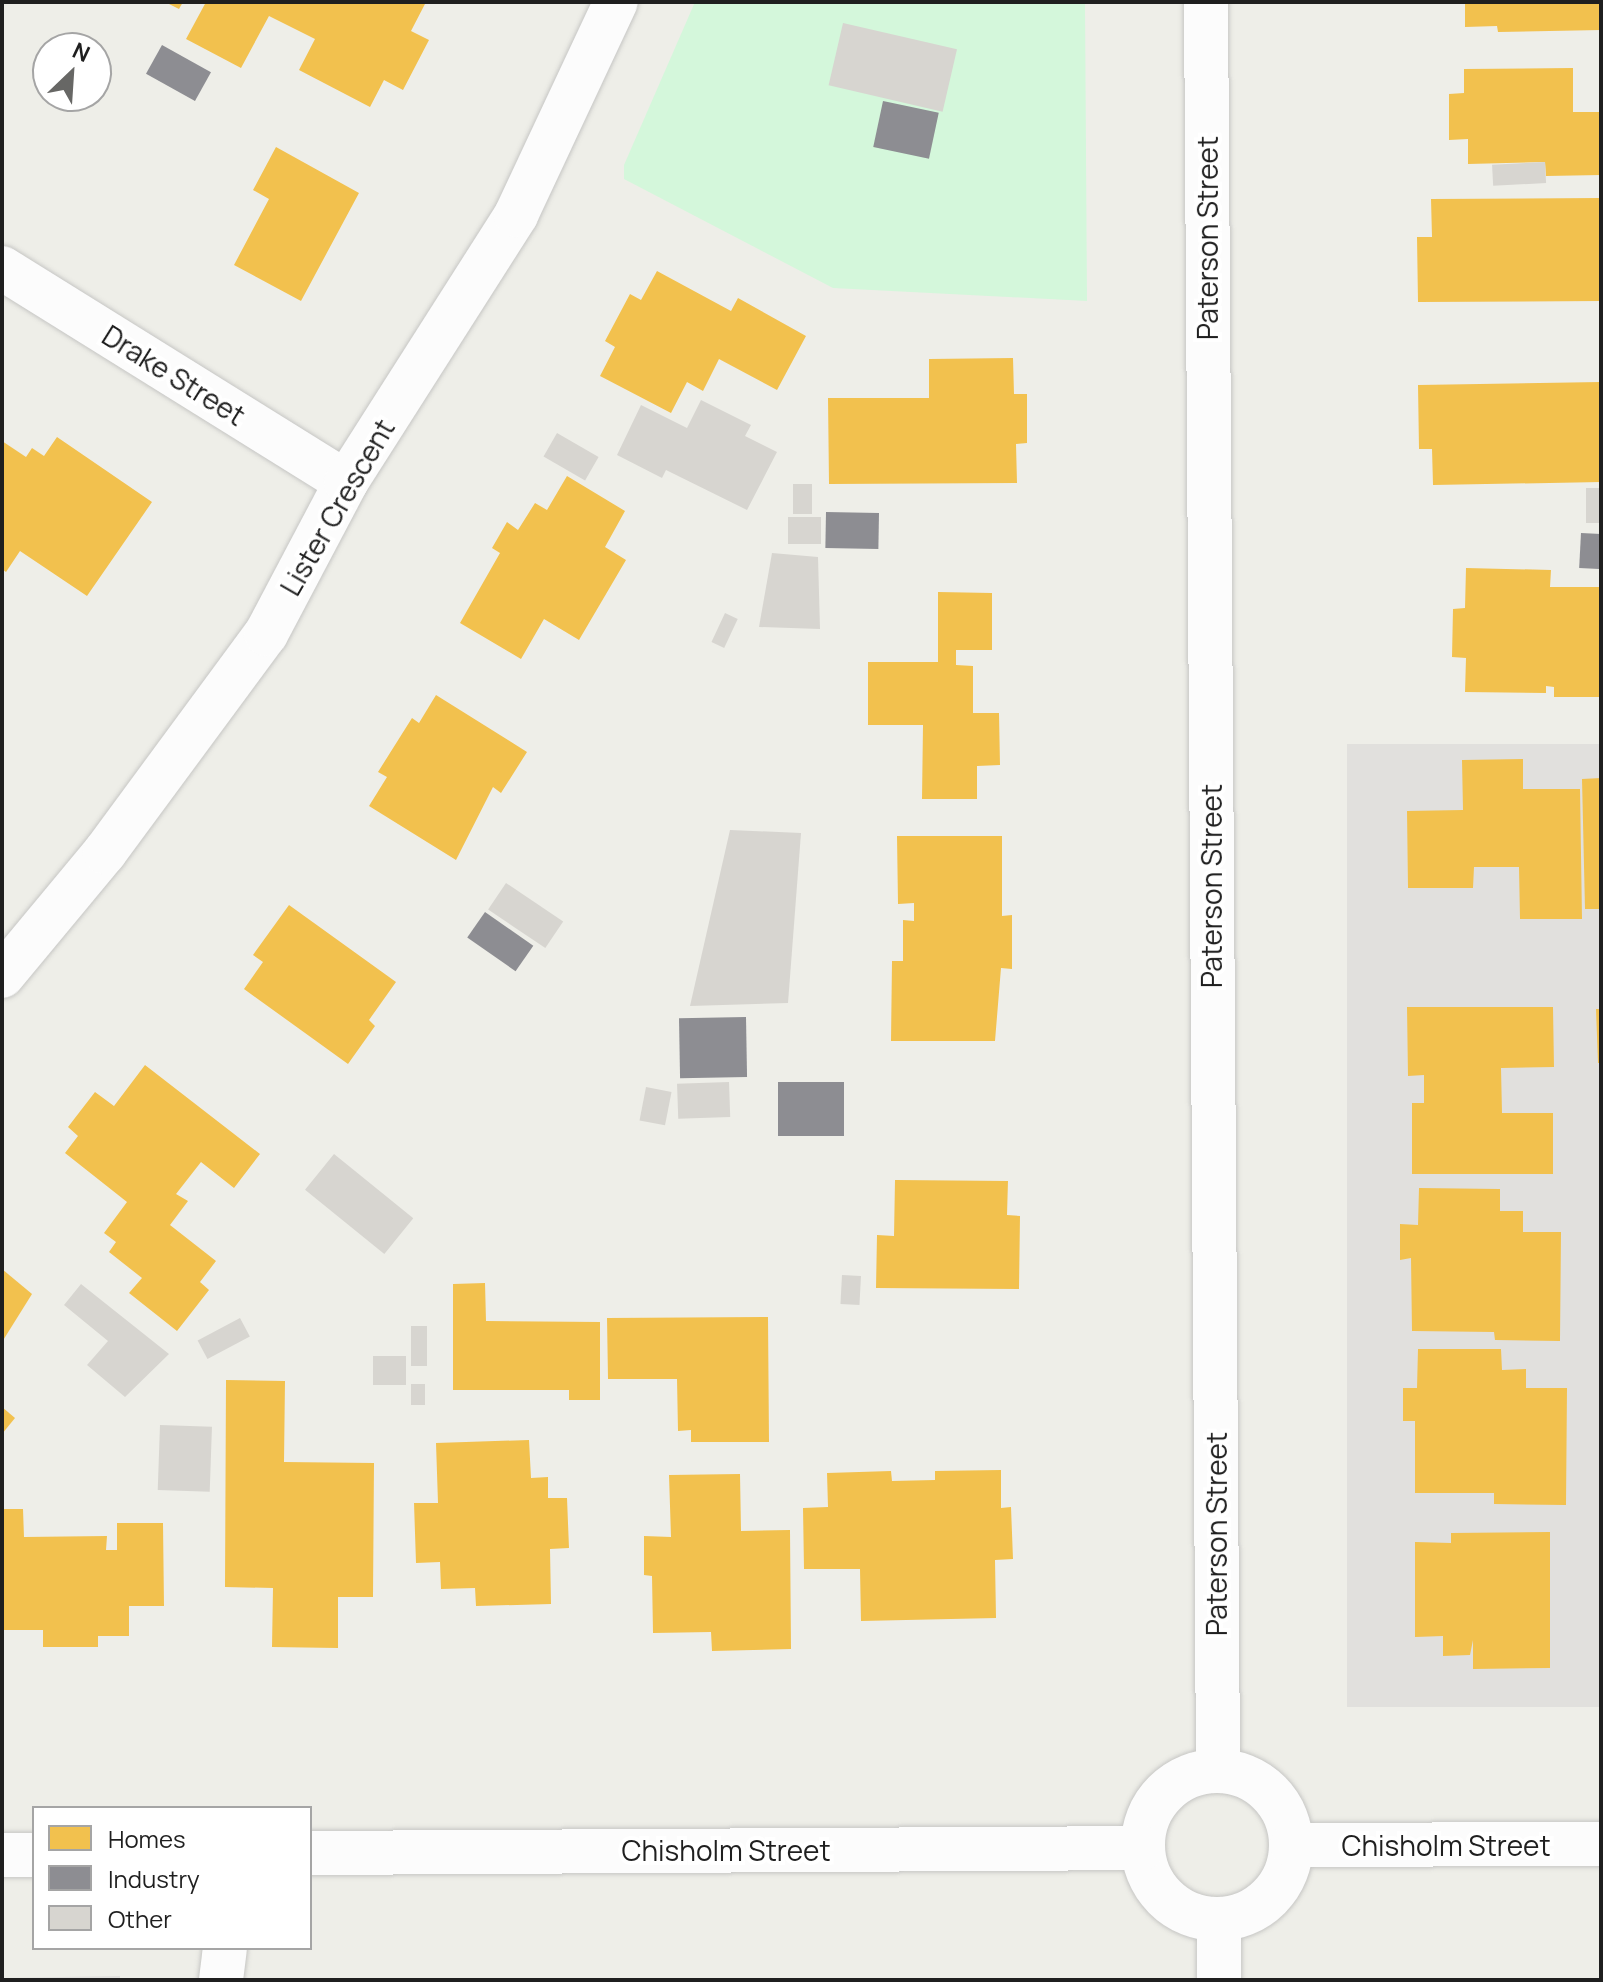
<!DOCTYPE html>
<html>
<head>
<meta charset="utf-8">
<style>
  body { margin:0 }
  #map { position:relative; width:1603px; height:1982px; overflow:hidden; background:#eeeee8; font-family:Manrope,sans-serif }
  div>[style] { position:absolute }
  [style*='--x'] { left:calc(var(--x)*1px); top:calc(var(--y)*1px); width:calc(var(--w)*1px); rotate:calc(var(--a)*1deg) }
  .residential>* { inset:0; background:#e1e0dd; transform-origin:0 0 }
  .park>* { inset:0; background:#d4f7db }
  .homes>* { inset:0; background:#f2c14e }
  .industry>* { inset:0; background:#8d8d92; transform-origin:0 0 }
  .building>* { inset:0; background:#d7d5d0; transform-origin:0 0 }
  .roads { filter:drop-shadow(0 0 2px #c6c6c4) drop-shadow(0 0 2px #c6c6c4) }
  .street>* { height:44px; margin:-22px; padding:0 22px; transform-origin:22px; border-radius:22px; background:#fcfcfc }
  .street>.ring { margin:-22px; padding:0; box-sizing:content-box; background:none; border:44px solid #fcfcfc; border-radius:50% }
  span { translate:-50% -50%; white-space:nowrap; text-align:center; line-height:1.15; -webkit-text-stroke:8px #fff; paint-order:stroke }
  .street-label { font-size:28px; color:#1f1f1f }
  .frame { position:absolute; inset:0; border:4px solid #1f1f1f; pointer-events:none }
  .legend { position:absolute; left:32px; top:1806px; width:280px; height:144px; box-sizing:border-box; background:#fff; border:2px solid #a5a5a5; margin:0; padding:10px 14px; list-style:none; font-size:24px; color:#1f1f1f }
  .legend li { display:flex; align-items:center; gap:16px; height:40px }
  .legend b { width:40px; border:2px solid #a5a5a5 }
  .north { position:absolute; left:32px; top:32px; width:80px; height:80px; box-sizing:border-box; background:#fff; border:2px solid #a5a5a5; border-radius:50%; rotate:25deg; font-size:22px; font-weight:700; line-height:32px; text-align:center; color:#1f1f1f }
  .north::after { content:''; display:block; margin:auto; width:28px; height:36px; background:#676765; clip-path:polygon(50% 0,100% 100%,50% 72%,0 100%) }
</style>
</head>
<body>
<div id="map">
  <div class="residential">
    <div style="left:1601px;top:744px;width:963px;height:254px;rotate:90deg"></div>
    <div style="clip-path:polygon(120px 1976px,120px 1980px,2px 1980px,2px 1978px)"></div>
  </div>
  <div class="park">
    <div style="clip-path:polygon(695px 2px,1085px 2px,1087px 301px,833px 288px,624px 179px,624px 165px)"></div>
  </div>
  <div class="homes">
    <div style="clip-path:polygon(165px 2px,183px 2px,179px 9px)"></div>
    <div style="clip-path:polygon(206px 2px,426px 2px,411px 31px,429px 40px,403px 90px,384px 80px,370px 107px,299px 70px,315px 39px,269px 16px,241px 68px,186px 39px)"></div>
    <div style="clip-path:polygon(1465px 2px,1601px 2px,1601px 30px,1498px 32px,1497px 26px,1465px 27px)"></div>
    <div style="clip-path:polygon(1573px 68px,1573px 112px,1601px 112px,1601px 175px,1546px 176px,1545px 162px,1468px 164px,1468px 139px,1449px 140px,1449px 94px,1464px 93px,1464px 69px)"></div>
    <div style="clip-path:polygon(276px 147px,359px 193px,301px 301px,234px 265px,269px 199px,253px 190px)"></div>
    <div style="clip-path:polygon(1601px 198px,1601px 301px,1418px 302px,1417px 237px,1432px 237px,1431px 199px)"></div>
    <div style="clip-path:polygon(657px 271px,731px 311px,738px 298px,806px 336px,777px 390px,719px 359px,703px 391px,687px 382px,671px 413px,600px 376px,615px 347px,605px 341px,630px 294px,641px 300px)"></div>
    <div style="clip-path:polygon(1013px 358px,1014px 394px,1027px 394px,1027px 443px,1016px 444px,1017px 483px,829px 484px,828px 398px,929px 398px,929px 359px)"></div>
    <div style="clip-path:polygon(1601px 382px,1601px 482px,1433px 485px,1432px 449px,1419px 449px,1418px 385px)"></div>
    <div style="clip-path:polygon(57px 437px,152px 502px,87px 596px,20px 551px,6px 572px,2px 569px,2px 441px,26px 457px,32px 448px,44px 456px)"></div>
    <div style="clip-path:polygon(567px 476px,625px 511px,605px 547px,626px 560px,579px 640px,544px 619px,521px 659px,460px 623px,500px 553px,492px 548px,507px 522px,518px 530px,535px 503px,547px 510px)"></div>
    <div style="clip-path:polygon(1466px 568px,1551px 570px,1550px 587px,1601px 587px,1601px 697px,1554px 697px,1554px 687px,1546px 686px,1546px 693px,1465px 692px,1466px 658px,1452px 657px,1453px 609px,1465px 608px)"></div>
    <div style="clip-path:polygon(938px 592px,992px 593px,992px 650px,956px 650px,956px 665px,973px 666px,973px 713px,999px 713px,1000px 765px,977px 766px,977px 799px,922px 799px,923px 725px,868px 725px,868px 662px,938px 662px)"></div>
    <div style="clip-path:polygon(436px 695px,527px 752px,501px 793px,493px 787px,456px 860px,369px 806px,387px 777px,378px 772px,412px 718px,419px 723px)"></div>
    <div style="clip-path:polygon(1523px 759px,1523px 789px,1580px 789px,1582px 919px,1520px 919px,1519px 867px,1474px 867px,1473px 888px,1408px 888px,1407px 811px,1463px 810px,1462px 760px)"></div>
    <div style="clip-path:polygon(1601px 778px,1601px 909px,1585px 909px,1582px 779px)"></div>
    <div style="clip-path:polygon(897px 836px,1002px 836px,1002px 916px,1012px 915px,1012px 969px,1001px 968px,995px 1041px,891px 1041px,892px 961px,903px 961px,903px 920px,914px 921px,914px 903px,898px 904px)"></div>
    <div style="clip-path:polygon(289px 905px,396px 982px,369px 1020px,375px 1026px,348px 1064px,244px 989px,263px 962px,253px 955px)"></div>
    <div style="clip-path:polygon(1407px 1007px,1553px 1007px,1554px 1067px,1501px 1068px,1502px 1113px,1553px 1113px,1553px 1174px,1412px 1174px,1412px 1103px,1424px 1103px,1424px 1075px,1408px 1076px)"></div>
    <div style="clip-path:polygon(1596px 1009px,1601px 1009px,1601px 1063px,1598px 1063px)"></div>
    <div style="clip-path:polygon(145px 1065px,260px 1154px,234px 1188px,201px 1162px,176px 1194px,188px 1201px,170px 1225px,216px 1261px,200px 1282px,209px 1290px,177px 1331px,129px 1293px,142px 1278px,109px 1252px,116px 1242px,104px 1233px,127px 1202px,65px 1153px,78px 1136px,68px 1127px,95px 1092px,114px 1106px)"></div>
    <div style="clip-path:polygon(895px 1180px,1008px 1181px,1007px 1215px,1020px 1216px,1019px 1289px,876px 1288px,877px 1235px,894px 1236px)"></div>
    <div style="clip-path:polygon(1419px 1188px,1500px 1189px,1500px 1211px,1523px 1211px,1523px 1232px,1561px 1232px,1560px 1341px,1495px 1340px,1494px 1332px,1412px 1331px,1411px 1258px,1400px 1260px,1400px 1224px,1418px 1225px)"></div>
    <div style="clip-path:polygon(2px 1269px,32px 1294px,2px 1342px)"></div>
    <div style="clip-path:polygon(485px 1283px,486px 1321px,600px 1322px,600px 1400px,569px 1400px,569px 1390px,453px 1390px,453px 1284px)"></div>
    <div style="clip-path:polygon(768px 1317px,769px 1442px,691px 1442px,691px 1430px,678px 1431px,677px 1379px,608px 1379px,607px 1318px)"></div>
    <div style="clip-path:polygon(1418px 1349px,1501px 1349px,1502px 1370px,1526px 1369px,1526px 1388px,1567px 1388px,1566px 1505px,1494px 1504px,1494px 1493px,1415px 1493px,1415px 1421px,1403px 1421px,1403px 1388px,1417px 1388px)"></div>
    <div style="clip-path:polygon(226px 1380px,285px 1381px,284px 1462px,374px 1463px,373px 1597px,338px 1597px,338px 1648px,272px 1647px,273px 1588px,225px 1587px)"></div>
    <div style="clip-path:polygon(2px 1407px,15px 1418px,2px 1434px)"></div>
    <div style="clip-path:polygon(529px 1440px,531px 1478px,548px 1477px,548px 1498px,567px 1498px,569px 1548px,550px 1549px,551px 1604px,476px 1606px,475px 1588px,441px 1589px,440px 1562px,416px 1563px,414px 1503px,438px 1503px,436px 1443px)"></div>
    <div style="clip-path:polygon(1001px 1470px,1001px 1508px,1011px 1507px,1013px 1559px,995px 1560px,996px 1618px,861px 1621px,860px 1569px,804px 1569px,803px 1508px,828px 1507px,827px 1473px,891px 1471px,892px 1481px,935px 1480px,935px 1471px)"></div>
    <div style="clip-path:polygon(740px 1474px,741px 1531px,790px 1530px,791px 1649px,712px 1651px,711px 1632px,653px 1633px,652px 1576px,644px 1575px,644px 1536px,671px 1537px,669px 1475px)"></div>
    <div style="clip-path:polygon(2px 1509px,23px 1509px,24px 1537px,107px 1536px,106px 1550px,117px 1550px,117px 1523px,163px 1523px,164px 1606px,129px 1606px,129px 1636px,98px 1636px,98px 1647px,43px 1647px,43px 1630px,4px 1630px)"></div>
    <div style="clip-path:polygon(1550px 1532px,1550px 1668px,1473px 1669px,1473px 1640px,1470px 1655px,1443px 1656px,1443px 1636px,1415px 1637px,1415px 1542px,1451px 1543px,1451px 1533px)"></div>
  </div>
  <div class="industry">
    <div style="left:162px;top:45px;width:56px;height:33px;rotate:29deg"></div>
    <div style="left:883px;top:101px;width:57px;height:47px;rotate:12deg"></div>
    <div style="left:826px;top:512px;width:53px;height:36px;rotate:1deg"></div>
    <div style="left:1581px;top:533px;width:20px;height:35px;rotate:3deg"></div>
    <div style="left:485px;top:912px;width:59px;height:31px;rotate:35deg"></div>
    <div style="left:746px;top:1017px;width:60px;height:67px;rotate:89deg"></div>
    <div style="left:778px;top:1082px;width:66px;height:54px"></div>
  </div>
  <div class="building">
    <div style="left:843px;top:23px;width:117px;height:64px;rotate:13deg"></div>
    <div style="left:1545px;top:162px;width:21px;height:53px;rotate:87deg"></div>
    <div style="clip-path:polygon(701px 400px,751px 425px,745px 436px,777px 452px,747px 510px,666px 470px,662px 478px,617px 455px,641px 405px,687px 428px)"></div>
    <div style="left:557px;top:433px;width:48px;height:27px;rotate:30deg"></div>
    <div style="left:793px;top:484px;width:19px;height:30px"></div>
    <div style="left:1586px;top:488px;width:15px;height:35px"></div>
    <div style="left:788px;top:517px;width:33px;height:27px"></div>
    <div style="clip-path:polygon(772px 553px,818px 557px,820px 629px,759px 627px)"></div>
    <div style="left:725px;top:613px;width:14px;height:32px;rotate:25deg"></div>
    <div style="clip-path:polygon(730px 830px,801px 833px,788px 1003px,690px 1006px)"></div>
    <div style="left:506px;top:883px;width:69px;height:32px;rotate:34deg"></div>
    <div style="left:729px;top:1082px;width:35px;height:52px;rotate:88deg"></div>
    <div style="left:646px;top:1087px;width:26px;height:34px;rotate:11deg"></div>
    <div style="left:334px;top:1154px;width:102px;height:46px;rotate:39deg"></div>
    <div style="left:842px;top:1275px;width:19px;height:29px;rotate:3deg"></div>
    <div style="clip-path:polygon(81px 1284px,169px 1354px,125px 1397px,87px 1365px,108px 1341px,64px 1305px)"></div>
    <div style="left:240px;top:1318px;width:21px;height:48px;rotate:62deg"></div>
    <div style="left:411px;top:1326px;width:16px;height:40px"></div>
    <div style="left:373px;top:1356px;width:33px;height:29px"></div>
    <div style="left:411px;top:1384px;width:14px;height:21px"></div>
    <div style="left:160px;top:1425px;width:52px;height:65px;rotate:2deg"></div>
  </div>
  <div class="roads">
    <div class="street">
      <div style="--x:1206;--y:2;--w:1769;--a:89.61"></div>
      <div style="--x:2;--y:268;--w:405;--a:31.9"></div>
      <div style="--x:2;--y:976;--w:161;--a:-50.3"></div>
      <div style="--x:105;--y:852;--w:271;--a:-53.6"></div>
      <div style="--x:266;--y:634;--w:172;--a:-62.2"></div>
      <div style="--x:346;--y:482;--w:317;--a:-57.5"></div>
      <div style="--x:516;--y:215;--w:235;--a:-64.9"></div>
      <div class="ring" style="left:1143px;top:1771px;width:104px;height:104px"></div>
      <div style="--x:1292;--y:1845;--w:309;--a:-0.2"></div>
      <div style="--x:310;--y:1853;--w:833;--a:-0.34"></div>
      <div style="--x:2;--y:1855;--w:32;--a:0"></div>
      <div style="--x:221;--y:1980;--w:32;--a:-83"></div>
      <div style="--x:1219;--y:1980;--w:60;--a:-90"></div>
    </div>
  </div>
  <div class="street-label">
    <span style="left:1207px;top:238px;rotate:-90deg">Paterson Street</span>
    <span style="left:174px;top:375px;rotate:32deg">Drake Street</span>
    <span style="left:337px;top:507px;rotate:-60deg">Lister Crescent</span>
    <span style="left:1211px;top:886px;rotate:-90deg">Paterson Street</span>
    <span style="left:1216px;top:1534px;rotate:-90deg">Paterson Street</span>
    <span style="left:1446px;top:1845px">Chisholm Street</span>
    <span style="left:726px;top:1850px">Chisholm Street</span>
  </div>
  <div class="frame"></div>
  <ul class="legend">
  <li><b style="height:22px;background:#f2c14e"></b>Homes</li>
  <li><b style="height:22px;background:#8d8d92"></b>Industry</li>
  <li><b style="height:22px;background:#d7d5d0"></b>Other</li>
  </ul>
  <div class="north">N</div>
</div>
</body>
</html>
